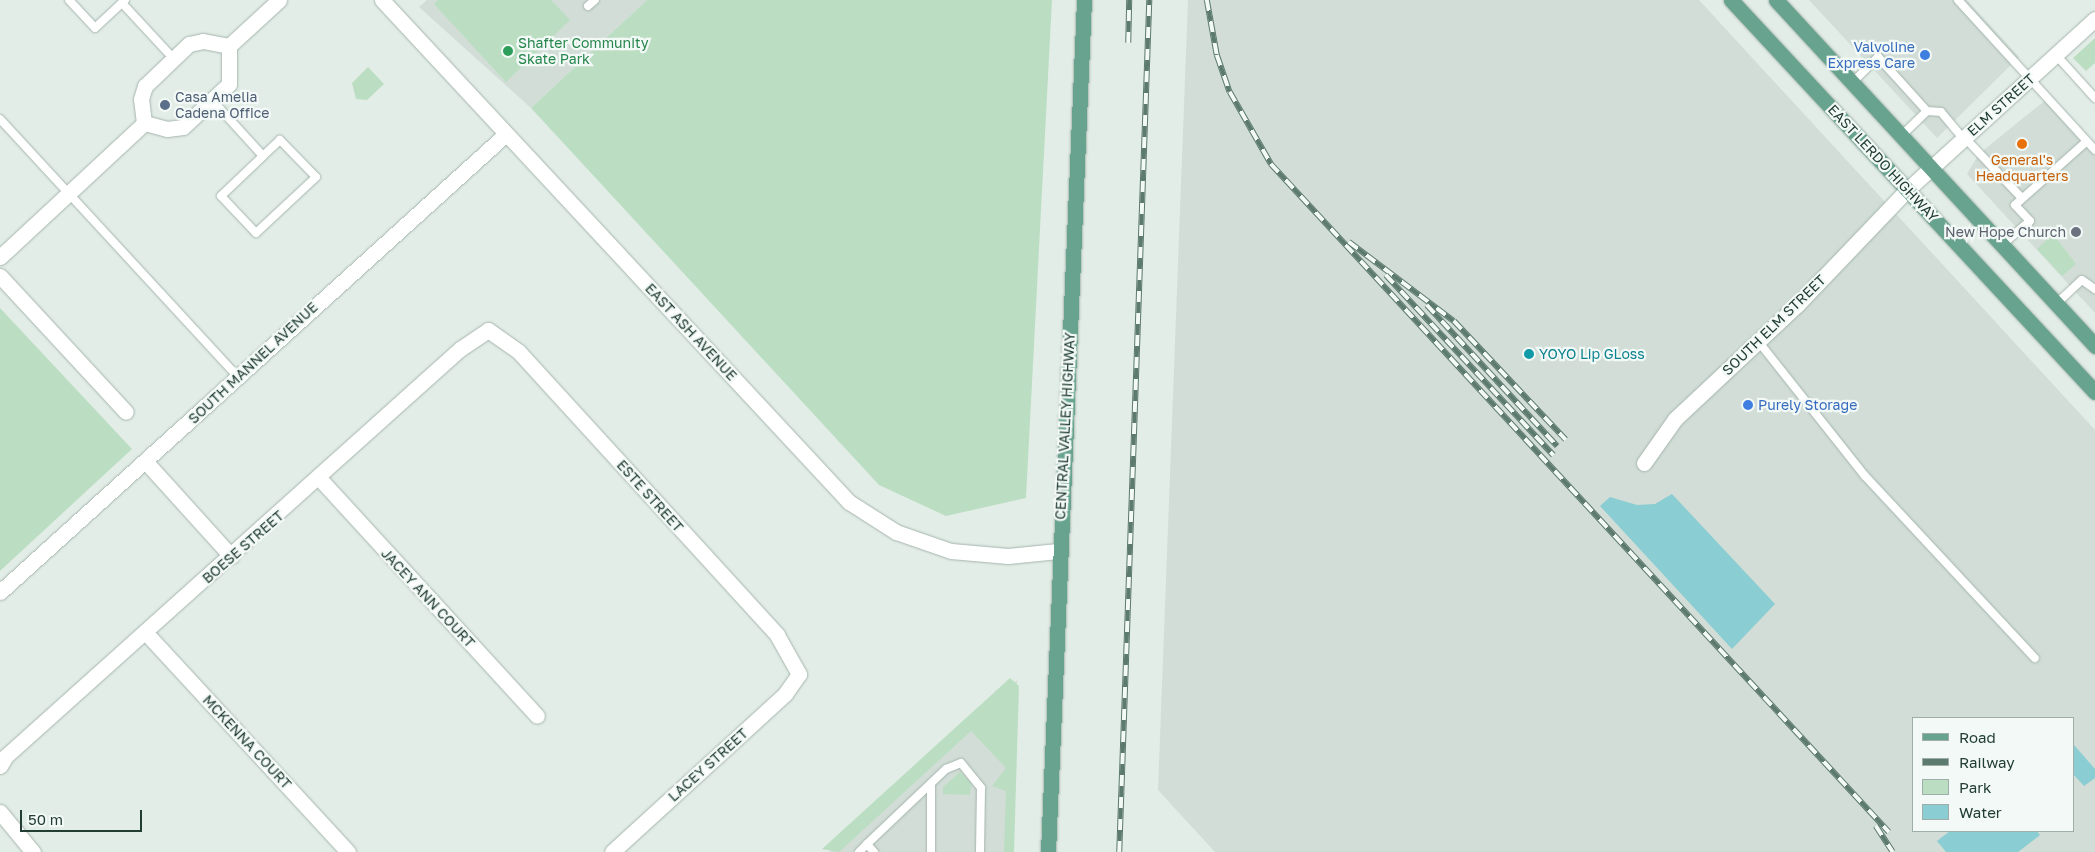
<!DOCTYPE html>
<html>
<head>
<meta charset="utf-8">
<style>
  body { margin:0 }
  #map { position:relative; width:2095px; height:852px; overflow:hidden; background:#e3ede7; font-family:"Golos Text",sans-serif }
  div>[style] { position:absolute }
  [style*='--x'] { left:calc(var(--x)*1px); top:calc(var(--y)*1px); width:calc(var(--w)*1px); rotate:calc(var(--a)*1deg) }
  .built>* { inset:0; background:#d1ddd6 }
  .green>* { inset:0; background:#bbdec2 }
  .water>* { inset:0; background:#8acdd2 }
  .roads { filter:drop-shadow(0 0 1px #a5b5ae) drop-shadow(0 0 1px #a5b5ae) }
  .lane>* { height:8px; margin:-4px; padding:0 4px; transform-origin:4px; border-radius:4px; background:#fff }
  .street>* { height:15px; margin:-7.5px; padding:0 7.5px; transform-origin:7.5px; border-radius:7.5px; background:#fff }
  .primary>* { height:15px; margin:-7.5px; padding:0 7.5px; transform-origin:7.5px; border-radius:7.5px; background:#67a38e }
  .rail>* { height:5.5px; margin-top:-2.75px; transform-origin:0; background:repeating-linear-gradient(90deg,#f3f9f6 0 11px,#5d7a6f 0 22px); box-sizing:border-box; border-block:1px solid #5d7a6f }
  .dots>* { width:14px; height:14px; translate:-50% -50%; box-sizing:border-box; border:2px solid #f3f9f6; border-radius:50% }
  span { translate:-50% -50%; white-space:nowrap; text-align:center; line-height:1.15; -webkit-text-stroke:4.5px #f3f9f6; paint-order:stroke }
  .leisure-label { font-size:14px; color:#27864d }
  .left { translate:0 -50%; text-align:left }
  .shop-label { font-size:14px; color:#366cbe }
  .right { translate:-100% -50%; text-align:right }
  .service-label { font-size:14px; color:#4e5e75 }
  .street-label { font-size:14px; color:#223e34 }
  .food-label { font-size:14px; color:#c56008 }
  .worship-label { font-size:14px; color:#5b616d }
  .culture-label { font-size:14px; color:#0d838f }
  .legend { position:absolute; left:1912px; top:717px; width:162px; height:115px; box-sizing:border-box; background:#f3f9f6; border:1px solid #9faea8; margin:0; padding:6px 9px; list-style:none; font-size:15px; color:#223e34 }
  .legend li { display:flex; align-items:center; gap:10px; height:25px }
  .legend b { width:25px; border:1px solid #9faea8 }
  .scale { position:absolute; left:20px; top:810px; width:122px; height:22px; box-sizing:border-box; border:2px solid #223e34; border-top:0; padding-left:6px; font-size:15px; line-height:18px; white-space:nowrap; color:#223e34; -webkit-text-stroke:4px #f3f9f6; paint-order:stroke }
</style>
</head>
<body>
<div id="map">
  <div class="built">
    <div style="clip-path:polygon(427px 0,647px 0,531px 108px,419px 7px)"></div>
    <div style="clip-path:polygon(evenodd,1188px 0,1699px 0,2095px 430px,2095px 852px,1215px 852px,1158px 790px,1188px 0,1914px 718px,2074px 718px,2074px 831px,1914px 831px,1914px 718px)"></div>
    <div style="clip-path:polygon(1809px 0,1967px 0,2019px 57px,1937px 138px)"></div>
    <div style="clip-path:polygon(2048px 98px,2095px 149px,2095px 313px,1967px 174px,1979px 154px)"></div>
    <div style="clip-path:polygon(1017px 680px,1009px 852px,829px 852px)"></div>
  </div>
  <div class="green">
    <div style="clip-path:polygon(438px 0,551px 0,570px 20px,506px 82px,434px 4px)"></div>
    <div style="clip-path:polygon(647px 0,1052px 0,1026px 498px,946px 516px,879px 485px,531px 108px)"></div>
    <div style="clip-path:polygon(2095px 38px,2095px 63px,2086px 71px,2073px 58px)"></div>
    <div style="clip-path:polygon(368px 67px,384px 84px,367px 100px,356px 99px,352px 83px)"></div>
    <div style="clip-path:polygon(2053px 234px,2076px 264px,2062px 276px,2037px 249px)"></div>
    <div style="clip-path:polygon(0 308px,132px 449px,0 571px)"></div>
    <div style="clip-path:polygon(1010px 678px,1019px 686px,1014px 852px,1004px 852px,1006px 791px,992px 786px,1006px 768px,971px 731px,839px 852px,822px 849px)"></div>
    <div style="clip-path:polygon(960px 772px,971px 783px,970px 795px,943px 794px,943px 787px)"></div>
  </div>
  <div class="water">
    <div style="clip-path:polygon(1672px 494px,1775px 604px,1732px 649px,1600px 506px,1610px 497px,1637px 505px,1655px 504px)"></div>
    <div style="clip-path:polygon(2074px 745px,2095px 769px,2095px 778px,2084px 786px,2074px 775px)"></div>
    <div style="clip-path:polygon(1950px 831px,2037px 831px,2040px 835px,2018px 852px,1946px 852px,1937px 841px)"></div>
  </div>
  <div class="roads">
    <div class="lane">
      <div style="--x:69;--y:0;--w:38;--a:47"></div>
      <div style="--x:95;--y:28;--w:37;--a:-43"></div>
      <div style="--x:125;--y:0;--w:4;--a:135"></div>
      <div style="--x:122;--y:3;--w:75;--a:47.2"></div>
      <div style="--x:1958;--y:0;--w:203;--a:47.6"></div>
      <div style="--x:588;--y:6;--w:9;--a:-41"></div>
      <div style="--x:2056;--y:55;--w:58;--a:47.8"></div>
      <div style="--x:1852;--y:83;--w:37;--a:-45"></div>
      <div style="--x:1878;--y:57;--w:73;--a:47.8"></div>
      <div style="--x:1927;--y:111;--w:36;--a:136"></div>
      <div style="--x:213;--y:101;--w:74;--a:47.7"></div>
      <div style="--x:263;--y:156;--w:58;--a:136.4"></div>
      <div style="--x:221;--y:196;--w:51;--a:46.6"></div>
      <div style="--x:256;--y:233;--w:82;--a:-43"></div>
      <div style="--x:316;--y:177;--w:52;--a:-134.2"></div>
      <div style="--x:280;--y:140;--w:23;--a:137"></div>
      <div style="--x:1927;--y:111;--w:14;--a:4"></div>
      <div style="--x:1941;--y:112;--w:35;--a:50"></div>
      <div style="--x:0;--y:119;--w:350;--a:47.3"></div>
      <div style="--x:1965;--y:138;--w:83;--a:46.5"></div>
      <div style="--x:2002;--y:245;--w:37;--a:-41"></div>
      <div style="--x:2030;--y:221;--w:22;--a:-133"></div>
      <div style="--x:2015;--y:205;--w:96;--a:-41.6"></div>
      <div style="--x:2056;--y:304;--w:35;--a:-43"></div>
      <div style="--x:2082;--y:280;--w:16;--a:35"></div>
      <div style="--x:1758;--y:341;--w:172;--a:51.6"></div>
      <div style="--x:1865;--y:476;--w:249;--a:47"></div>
      <div style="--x:931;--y:784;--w:68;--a:90"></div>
      <div style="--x:867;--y:844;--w:109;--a:-43.5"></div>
      <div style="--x:946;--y:769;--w:16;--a:-22"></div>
      <div style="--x:961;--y:763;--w:32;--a:51"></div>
      <div style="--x:981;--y:788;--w:64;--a:90.9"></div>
      <div style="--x:859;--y:852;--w:11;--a:-45"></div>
      <div style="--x:867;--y:844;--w:11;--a:49"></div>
    </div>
    <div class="street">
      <div style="--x:382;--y:0;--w:686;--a:47.07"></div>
      <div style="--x:849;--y:502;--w:56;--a:32.6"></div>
      <div style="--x:896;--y:532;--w:58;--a:19.1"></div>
      <div style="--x:951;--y:551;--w:57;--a:5"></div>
      <div style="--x:1008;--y:556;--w:50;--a:-5.7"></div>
      <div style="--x:203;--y:41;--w:26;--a:11"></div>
      <div style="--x:229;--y:46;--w:38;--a:90"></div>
      <div style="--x:229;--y:84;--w:63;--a:136.9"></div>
      <div style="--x:183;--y:127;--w:16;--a:173"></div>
      <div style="--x:167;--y:129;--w:24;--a:-165"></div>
      <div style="--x:144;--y:123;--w:24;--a:-97"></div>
      <div style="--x:141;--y:99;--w:14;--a:-73"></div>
      <div style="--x:145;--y:86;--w:61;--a:-43.7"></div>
      <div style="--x:189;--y:44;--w:14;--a:-12"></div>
      <div style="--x:229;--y:46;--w:68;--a:-42.6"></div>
      <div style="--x:0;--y:257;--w:197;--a:-42.9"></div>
      <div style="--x:0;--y:276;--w:185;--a:47.2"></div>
      <div style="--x:146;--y:462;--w:127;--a:47.9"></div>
      <div style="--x:1644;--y:463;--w:54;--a:-54.8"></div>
      <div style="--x:1675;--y:419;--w:167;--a:-43.1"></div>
      <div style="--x:1797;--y:305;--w:159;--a:-46.3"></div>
      <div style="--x:1907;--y:190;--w:254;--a:-42.3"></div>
      <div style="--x:320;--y:479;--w:321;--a:47.5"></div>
      <div style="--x:0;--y:592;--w:682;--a:-42.15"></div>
      <div style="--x:146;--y:633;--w:298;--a:47.3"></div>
      <div style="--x:0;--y:766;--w:12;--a:-59"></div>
      <div style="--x:6;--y:756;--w:610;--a:-41.88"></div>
      <div style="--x:460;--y:349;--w:34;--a:-34"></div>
      <div style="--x:488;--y:330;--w:38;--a:35"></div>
      <div style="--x:519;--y:352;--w:383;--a:47.6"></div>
      <div style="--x:777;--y:635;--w:45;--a:60.6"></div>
      <div style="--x:799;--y:674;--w:24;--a:125"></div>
      <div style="--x:785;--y:694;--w:234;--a:137.6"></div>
      <div style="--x:0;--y:812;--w:52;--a:50.5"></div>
    </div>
    <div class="primary">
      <div style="--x:1731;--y:0;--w:535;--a:47.12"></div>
      <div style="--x:1776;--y:0;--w:471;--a:47.3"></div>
      <div style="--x:1048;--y:852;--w:853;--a:-87.58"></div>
    </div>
  </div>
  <div class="rail">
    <div style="--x:1207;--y:0;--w:56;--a:79.7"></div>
    <div style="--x:1217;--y:55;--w:39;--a:71"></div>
    <div style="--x:1230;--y:92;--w:83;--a:60.3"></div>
    <div style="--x:1271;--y:164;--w:910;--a:47.23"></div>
    <div style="--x:1128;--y:43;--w:43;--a:-88.7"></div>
    <div style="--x:1349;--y:242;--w:131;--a:37"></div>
    <div style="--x:1454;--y:321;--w:163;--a:46.7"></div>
    <div style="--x:1386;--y:275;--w:246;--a:47.1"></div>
    <div style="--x:1427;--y:305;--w:192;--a:47.3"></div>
    <div style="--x:1876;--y:826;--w:31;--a:57"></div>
    <div style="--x:1119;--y:852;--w:853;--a:-87.98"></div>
  </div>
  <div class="dots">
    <div style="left:508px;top:51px;background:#2e9e5b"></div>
    <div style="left:1925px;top:55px;background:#3f7fe0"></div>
    <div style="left:165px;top:105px;background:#5c6f8a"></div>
    <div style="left:2022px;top:144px;background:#e8710a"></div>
    <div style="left:2076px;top:232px;background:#6b7280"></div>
    <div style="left:1529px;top:354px;background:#0f9aa8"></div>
    <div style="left:1748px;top:405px;background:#3f7fe0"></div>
  </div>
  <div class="leisure-label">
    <span class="left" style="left:518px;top:51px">Shafter Community<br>Skate Park</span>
  </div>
  <div class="shop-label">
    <span class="right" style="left:1915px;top:55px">Valvoline<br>Express Care</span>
    <span class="left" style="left:1758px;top:405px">Purely Storage</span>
  </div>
  <div class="service-label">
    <span class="left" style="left:175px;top:105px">Casa Amelia<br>Cadena Office</span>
  </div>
  <div class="street-label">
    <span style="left:2001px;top:105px;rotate:-42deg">ELM STREET</span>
    <span style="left:1883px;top:163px;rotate:47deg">EAST LERDO HIGHWAY</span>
    <span style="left:1774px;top:325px;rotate:-44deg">SOUTH ELM STREET</span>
    <span style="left:691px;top:332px;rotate:47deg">EAST ASH AVENUE</span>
    <span style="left:253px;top:363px;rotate:-43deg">SOUTH MANNEL AVENUE</span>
    <span style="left:1065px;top:426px;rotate:-87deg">CENTRAL VALLEY HIGHWAY</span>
    <span style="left:650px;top:496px;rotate:48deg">ESTE STREET</span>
    <span style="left:243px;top:547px;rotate:-41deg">BOESE STREET</span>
    <span style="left:428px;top:598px;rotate:47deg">JACEY ANN COURT</span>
    <span style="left:247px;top:742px;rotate:47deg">MCKENNA COURT</span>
    <span style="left:708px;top:765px;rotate:-42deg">LACEY STREET</span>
  </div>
  <div class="food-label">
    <span style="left:2022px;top:168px">General's<br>Headquarters</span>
  </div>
  <div class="worship-label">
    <span class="right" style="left:2066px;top:232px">New Hope Church</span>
  </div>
  <div class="culture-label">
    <span class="left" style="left:1539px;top:354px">YOYO Lip GLoss</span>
  </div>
  <ul class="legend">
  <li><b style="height:6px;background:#67a38e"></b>Road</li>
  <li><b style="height:6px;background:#5d7a6f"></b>Railway</li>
  <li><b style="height:14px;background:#bbdec2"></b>Park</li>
  <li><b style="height:14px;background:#8acdd2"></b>Water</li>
  </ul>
  <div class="scale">50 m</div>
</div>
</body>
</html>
